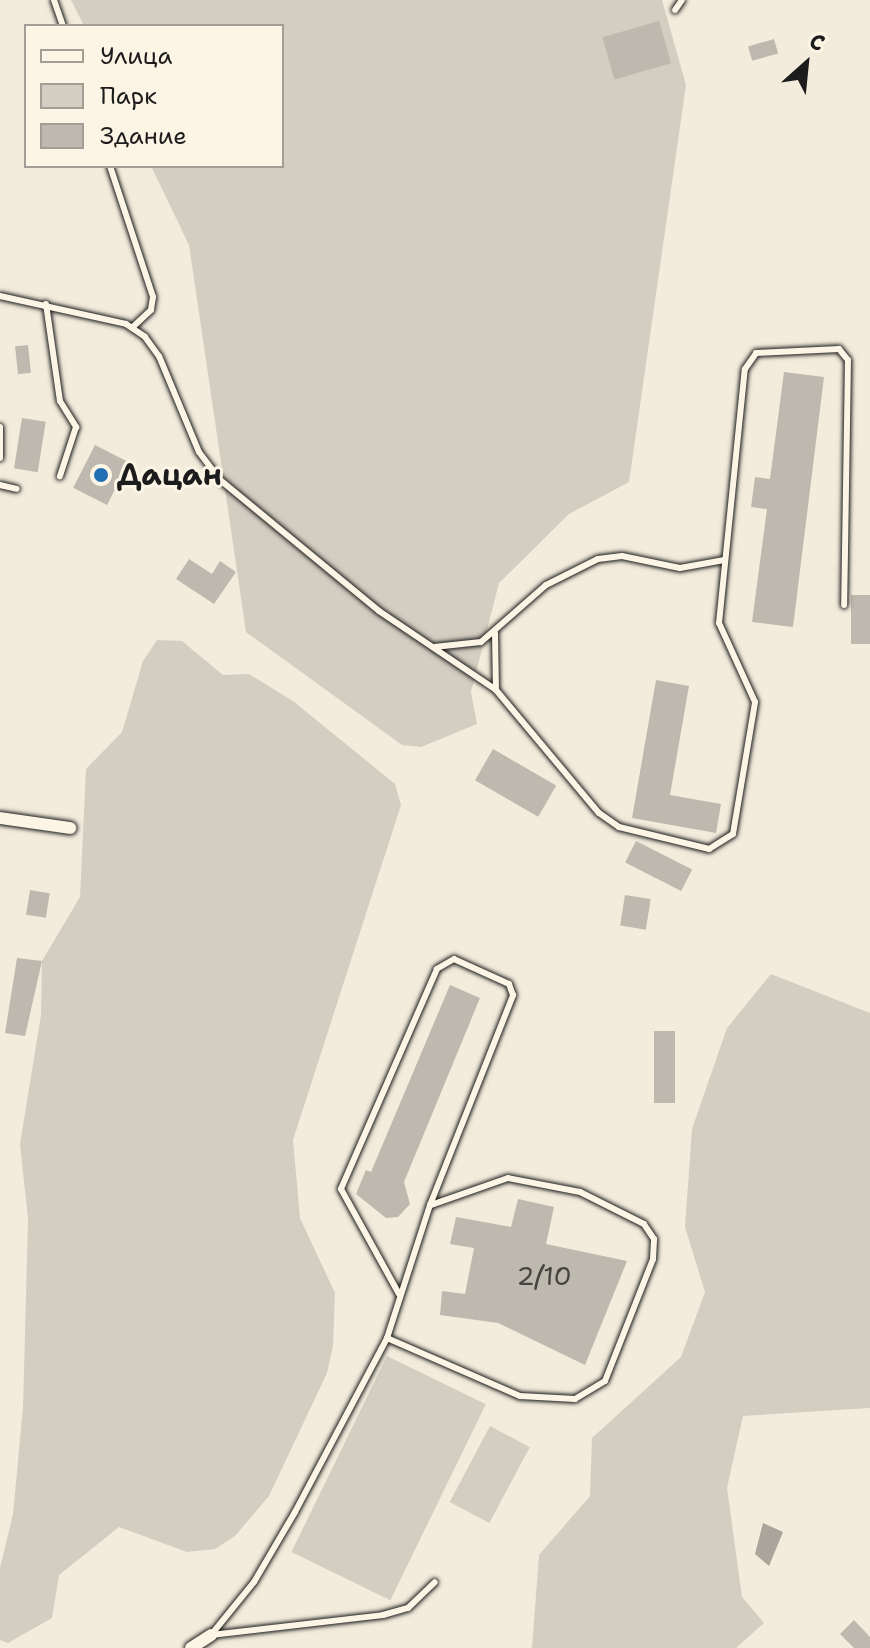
<!DOCTYPE html>
<html>
<head>
<meta charset="utf-8">
<style>
  body { margin:0 }
  #map { position:relative; width:870px; height:1648px; overflow:hidden; background:#f3ecdd; font-family:"Shantell Sans",sans-serif }
  div>[style] { position:absolute }
  [style*='--x'] { left:calc(var(--x)*1px); top:calc(var(--y)*1px); width:calc(var(--w)*1px); rotate:calc(var(--a)*1deg) }
  .green>* { inset:0; background:#d3cec1; transform-origin:0 0 }
  .water>* { inset:0; background:#aaa59b }
  .building>* { inset:0; background:#beb9ae; transform-origin:0 0 }
  .roads { filter:drop-shadow(0 0 2px #1c1c1c) drop-shadow(0 0 2px #1c1c1c) }
  .lane>* { height:6px; margin:-3px; padding:0 3px; transform-origin:3px; border-radius:3px; background:#fcf5e5 }
  .street>* { height:12px; margin:-6px; padding:0 6px; transform-origin:6px; border-radius:6px; background:#fcf5e5 }
  .dots>* { width:22px; height:22px; translate:-50% -50%; box-sizing:border-box; border:4px solid #fcf5e5; border-radius:50% }
  span { translate:-50% -50%; white-space:nowrap; text-align:center; line-height:1.15; -webkit-text-stroke:6px #fcf5e5; paint-order:stroke }
  .number-label { font-size:26px; color:#444340 }
  .number-label span { -webkit-text-stroke-width:0 }
  .poi-label { font-size:30px; color:#1c1c1c; font-weight:700 }
  .left { translate:0 -50%; text-align:left }
  .legend { position:absolute; left:24px; top:24px; width:260px; height:144px; box-sizing:border-box; background:#fcf5e5; border:2px solid #a29e95; margin:0; padding:10px 14px; list-style:none; font-size:24px; color:#1c1c1c }
  .legend li { display:flex; align-items:center; gap:16px; height:40px }
  .legend b { width:40px; border:2px solid #a29e95 }
  .north { position:absolute; left:766px; top:24px; width:80px; height:80px; -webkit-text-stroke:6px #fcf5e5; paint-order:stroke; rotate:27deg; font-size:22px; font-weight:700; line-height:32px; text-align:center; color:#1c1c1c }
  .north::after { content:''; display:block; margin:auto; width:28px; height:36px; background:#1c1c1c; clip-path:polygon(50% 0,100% 100%,50% 72%,0 100%) }
</style>
</head>
<body>
<div id="map">
  <div class="green">
    <div style="clip-path:polygon(71px 0,662px 0,686px 85px,629px 482px,569px 514px,499px 583px,471px 692px,477px 724px,421px 747px,402px 745px,246px 632px,189px 245px,151px 166px,282px 166px,282px 26px,84px 26px)"></div>
    <div style="clip-path:polygon(157px 640px,182px 641px,223px 675px,249px 674px,293px 701px,395px 784px,401px 805px,293px 1140px,300px 1218px,335px 1293px,333px 1346px,327px 1373px,269px 1496px,235px 1536px,215px 1549px,187px 1552px,119px 1527px,59px 1575px,52px 1618px,8px 1643px,0 1640px,0 1568px,13px 1514px,23px 1407px,28px 1219px,20px 1144px,41px 1015px,42px 961px,80px 897px,86px 769px,122px 732px,143px 661px)"></div>
    <div style="clip-path:polygon(771px 974px,870px 1013px,870px 1408px,743px 1416px,727px 1488px,742px 1597px,764px 1623px,736px 1648px,532px 1648px,539px 1555px,590px 1496px,592px 1438px,681px 1357px,705px 1292px,685px 1227px,692px 1129px,727px 1028px)"></div>
    <div style="left:387px;top:1356px;width:110px;height:218px;rotate:26deg"></div>
    <div style="left:490px;top:1426px;width:45px;height:86px;rotate:28deg"></div>
  </div>
  <div class="water">
    <div style="clip-path:polygon(763px 1523px,783px 1532px,769px 1566px,755px 1554px)"></div>
  </div>
  <div class="building">
    <div style="left:659px;top:21px;width:44px;height:59px;rotate:74deg"></div>
    <div style="left:774px;top:39px;width:15px;height:27px;rotate:74deg"></div>
    <div style="left:28px;top:345px;width:28px;height:13px;rotate:84deg"></div>
    <div style="clip-path:polygon(784px 372px,824px 377px,793px 627px,752px 622px,767px 509px,751px 507px,755px 477px,770px 479px)"></div>
    <div style="left:22px;top:418px;width:24px;height:51px;rotate:9deg"></div>
    <div style="left:95px;top:445px;width:38px;height:48px;rotate:27deg"></div>
    <div style="clip-path:polygon(189px 559px,212px 574px,220px 561px,236px 572px,214px 604px,176px 579px)"></div>
    <div style="left:851px;top:595px;width:19px;height:49px"></div>
    <div style="clip-path:polygon(656px 680px,689px 686px,670px 795px,721px 804px,716px 833px,632px 818px)"></div>
    <div style="left:493px;top:749px;width:73px;height:36px;rotate:30deg"></div>
    <div style="left:636px;top:841px;width:63px;height:24px;rotate:27deg"></div>
    <div style="left:30px;top:890px;width:20px;height:25px;rotate:9deg"></div>
    <div style="left:625px;top:895px;width:26px;height:31px;rotate:9deg"></div>
    <div style="clip-path:polygon(17px 958px,42px 961px,25px 1036px,5px 1033px)"></div>
    <div style="clip-path:polygon(450px 985px,480px 998px,404px 1182px,410px 1204px,398px 1217px,386px 1218px,356px 1194px,366px 1170px,371px 1172px)"></div>
    <div style="left:654px;top:1031px;width:21px;height:72px"></div>
    <div style="clip-path:polygon(518px 1199px,554px 1207px,546px 1244px,627px 1261px,585px 1365px,498px 1323px,440px 1315px,442px 1291px,465px 1294px,474px 1248px,450px 1244px,456px 1217px,511px 1227px)"></div>
    <div style="clip-path:polygon(854px 1620px,870px 1637px,870px 1648px,854px 1648px,840px 1634px)"></div>
  </div>
  <div class="roads">
    <div class="lane">
      <div style="--x:54;--y:0;--w:28;--a:71"></div>
      <div style="--x:675;--y:10;--w:12;--a:-55"></div>
      <div style="--x:110;--y:166;--w:138;--a:71.8"></div>
      <div style="--x:153;--y:297;--w:13;--a:99"></div>
      <div style="--x:151;--y:310;--w:26;--a:137"></div>
      <div style="--x:0;--y:296;--w:129;--a:12.5"></div>
      <div style="--x:126;--y:324;--w:23;--a:34"></div>
      <div style="--x:145;--y:337;--w:24;--a:54"></div>
      <div style="--x:159;--y:356;--w:104;--a:67.4"></div>
      <div style="--x:199;--y:452;--w:34;--a:53"></div>
      <div style="--x:219;--y:479;--w:207;--a:39.5"></div>
      <div style="--x:379;--y:611;--w:141;--a:34"></div>
      <div style="--x:496;--y:690;--w:160;--a:50.1"></div>
      <div style="--x:599;--y:813;--w:24;--a:35"></div>
      <div style="--x:619;--y:827;--w:93;--a:13.7"></div>
      <div style="--x:709;--y:849;--w:28;--a:-32"></div>
      <div style="--x:733;--y:834;--w:134;--a:-80.5"></div>
      <div style="--x:755;--y:702;--w:87;--a:-114.5"></div>
      <div style="--x:719;--y:623;--w:255;--a:-84.2"></div>
      <div style="--x:745;--y:369;--w:19;--a:-55"></div>
      <div style="--x:756;--y:353;--w:83;--a:-2.8"></div>
      <div style="--x:839;--y:349;--w:14;--a:51"></div>
      <div style="--x:848;--y:360;--w:245;--a:90.9"></div>
      <div style="--x:46;--y:304;--w:98;--a:81.8"></div>
      <div style="--x:60;--y:401;--w:31;--a:58"></div>
      <div style="--x:76;--y:427;--w:52;--a:108.1"></div>
      <div style="--x:0;--y:427;--w:31;--a:90"></div>
      <div style="--x:0;--y:485;--w:17;--a:13"></div>
      <div style="--x:495;--y:633;--w:57;--a:89"></div>
      <div style="--x:434;--y:647;--w:47;--a:-6.1"></div>
      <div style="--x:481;--y:642;--w:86;--a:-41.2"></div>
      <div style="--x:546;--y:585;--w:58;--a:-26.6"></div>
      <div style="--x:598;--y:559;--w:24;--a:-7"></div>
      <div style="--x:622;--y:556;--w:59;--a:11.7"></div>
      <div style="--x:680;--y:568;--w:45;--a:-10.3"></div>
      <div style="--x:387;--y:1338;--w:145;--a:23.6"></div>
      <div style="--x:520;--y:1396;--w:55;--a:3.1"></div>
      <div style="--x:575;--y:1399;--w:35;--a:-31"></div>
      <div style="--x:605;--y:1381;--w:131;--a:-68.5"></div>
      <div style="--x:653;--y:1259;--w:20;--a:-87"></div>
      <div style="--x:654;--y:1239;--w:18;--a:-124"></div>
      <div style="--x:644;--y:1224;--w:72;--a:-153.4"></div>
      <div style="--x:580;--y:1192;--w:73;--a:-169"></div>
      <div style="--x:508;--y:1178;--w:82;--a:160.7"></div>
      <div style="--x:211;--y:1635;--w:68;--a:-50.9"></div>
      <div style="--x:254;--y:1582;--w:81;--a:-59.6"></div>
      <div style="--x:295;--y:1512;--w:197;--a:-62.1"></div>
      <div style="--x:387;--y:1338;--w:140;--a:-72.1"></div>
      <div style="--x:430;--y:1205;--w:226;--a:-68.4"></div>
      <div style="--x:513;--y:995;--w:12;--a:-110"></div>
      <div style="--x:509;--y:984;--w:60;--a:-155.6"></div>
      <div style="--x:454;--y:959;--w:20;--a:150"></div>
      <div style="--x:437;--y:969;--w:240;--a:113.6"></div>
      <div style="--x:341;--y:1189;--w:120;--a:61.1"></div>
      <div style="--x:211;--y:1635;--w:173;--a:-6.6"></div>
      <div style="--x:383;--y:1615;--w:26;--a:-16"></div>
      <div style="--x:408;--y:1608;--w:37;--a:-44"></div>
    </div>
    <div class="street">
      <div style="--x:0;--y:818;--w:71;--a:8.1"></div>
      <div style="--x:191;--y:1648;--w:24;--a:-33"></div>
    </div>
  </div>
  <div class="dots">
    <div style="left:101px;top:475px;background:#1f6fb2"></div>
  </div>
  <div class="number-label">
    <span style="left:544px;top:1276px">2/10</span>
  </div>
  <div class="poi-label">
    <span class="left" style="left:117px;top:475px">Дацан</span>
  </div>
  <ul class="legend">
  <li><b style="height:10px;background:#fcf5e5"></b>Улица</li>
  <li><b style="height:22px;background:#d3cec1"></b>Парк</li>
  <li><b style="height:22px;background:#beb9ae"></b>Здание</li>
  </ul>
  <div class="north">С</div>
</div>
</body>
</html>
